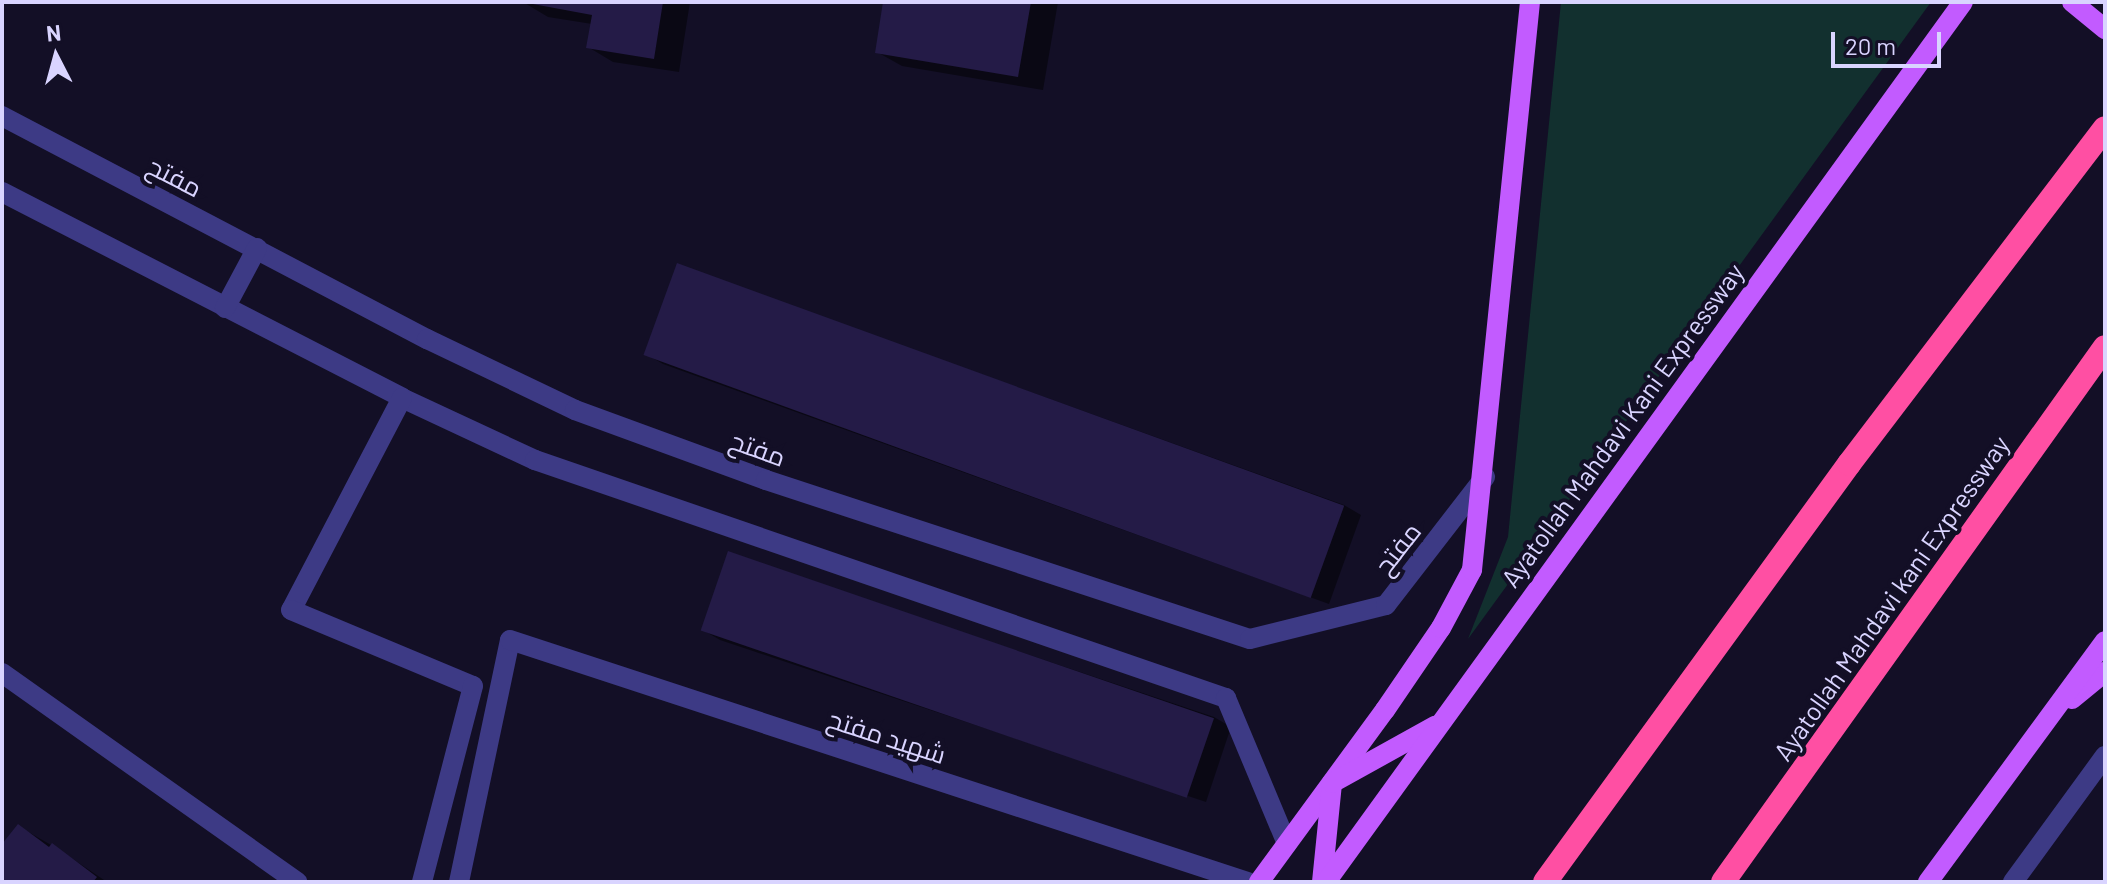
<!DOCTYPE html>
<html>
<head>
<meta charset="utf-8">
<style>
  body { margin:0 }
  #map { position:relative; width:2107px; height:884px; overflow:hidden; background:#130f26; font-family:Barlow,Cairo,sans-serif }
  div>[style] { position:absolute }
  [style*='--x'] { left:calc(var(--x)*1px); top:calc(var(--y)*1px); width:calc(var(--w)*1px); rotate:calc(var(--a)*1deg) }
  .green>* { inset:0; background:#12302f }
  .shadow>* { inset:0; background:#0007 }
  .building>* { inset:0; background:#241b47; transform-origin:0 0 }
  .minor>* { height:20px; margin:-10px; padding:0 10px; transform-origin:10px; border-radius:10px; background:#3d3a85 }
  .major>* { height:20px; margin:-10px; padding:0 10px; transform-origin:10px; border-radius:10px; background:#c25bff }
  .highway>* { height:24px; margin:-12px; padding:0 12px; transform-origin:12px; border-radius:12px; background:#ff4fa3 }
  span { translate:-50% -50%; white-space:nowrap; text-align:center; line-height:1.15; -webkit-text-stroke:8px #130f26; paint-order:stroke }
  .street-label { font-size:26px; color:#d9d4ff }
  .frame { position:absolute; inset:0; border:4px solid #d9d4ff; pointer-events:none }
  .north { position:absolute; left:16px; top:16px; width:80px; height:80px; -webkit-text-stroke:6px #130f26; paint-order:stroke; rotate:354deg; font-size:22px; font-weight:700; line-height:32px; text-align:center; color:#d9d4ff }
  .north::after { content:''; display:block; margin:auto; width:28px; height:36px; background:#d9d4ff; clip-path:polygon(50% 0,100% 100%,50% 72%,0 100%) }
  .scale { position:absolute; left:1831px; top:32px; width:110px; height:36px; box-sizing:border-box; border:4px solid #d9d4ff; border-top:0; padding-left:10px; font-size:24px; line-height:28px; white-space:nowrap; color:#d9d4ff; -webkit-text-stroke:6px #130f26; paint-order:stroke }
</style>
</head>
<body>
<div id="map">
  <div class="green">
    <div style="clip-path:polygon(1561px 2px,1931px 2px,1468px 639px,1508px 537px)"></div>
  </div>
  <div class="shadow">
    <div style="clip-path:polygon(523px 2px,690px 2px,679px 72px,613px 62px,588px 47px,592px 24px,548px 17px)"></div>
    <div style="clip-path:polygon(885px 2px,1058px 2px,1043px 90px,902px 66px,877px 52px)"></div>
    <div style="clip-path:polygon(678px 265px,1344px 505px,1361px 515px,1329px 604px,663px 364px,646px 354px)"></div>
    <div style="clip-path:polygon(729px 554px,1214px 717px,1231px 727px,1206px 802px,720px 640px,703px 630px)"></div>
    <div style="clip-path:polygon(18px 826px,58px 849px,107px 882px,2px 882px,2px 847px)"></div>
  </div>
  <div class="building">
    <div style="clip-path:polygon(522px 2px,663px 2px,654px 59px,586px 48px,592px 15px)"></div>
    <div style="clip-path:polygon(883px 2px,1031px 2px,1018px 77px,875px 53px)"></div>
    <div style="left:677px;top:263px;width:710px;height:98px;rotate:20deg"></div>
    <div style="left:728px;top:551px;width:514px;height:84px;rotate:19deg"></div>
    <div style="clip-path:polygon(18px 824px,49px 847px,52px 843px,97px 877px,93px 882px,2px 882px,2px 844px)"></div>
  </div>
  <div class="minor">
    <div style="--x:2;--y:116;--w:480;--a:27.7"></div>
    <div style="--x:427;--y:339;--w:164;--a:25.6"></div>
    <div style="--x:575;--y:410;--w:203;--a:20.1"></div>
    <div style="--x:766;--y:480;--w:509;--a:18.19"></div>
    <div style="--x:1250;--y:639;--w:140;--a:-14"></div>
    <div style="--x:1386;--y:605;--w:162;--a:-52.3"></div>
    <div style="--x:2;--y:192;--w:450;--a:27.2"></div>
    <div style="--x:402;--y:398;--w:147;--a:25"></div>
    <div style="--x:535;--y:460;--w:731;--a:19.01"></div>
    <div style="--x:1226;--y:698;--w:158;--a:67.3"></div>
    <div style="--x:225;--y:308;--w:68;--a:-61.9"></div>
    <div style="--x:402;--y:398;--w:239;--a:117.6"></div>
    <div style="--x:291;--y:610;--w:197;--a:22.7"></div>
    <div style="--x:473;--y:686;--w:203;--a:104.6"></div>
    <div style="--x:2;--y:673;--w:362;--a:35.3"></div>
    <div style="--x:459;--y:882;--w:247;--a:-78.1"></div>
    <div style="--x:510;--y:640;--w:777;--a:18.16"></div>
    <div style="--x:2013;--y:882;--w:156;--a:-53.9"></div>
  </div>
  <div class="major">
    <div style="--x:2072;--y:2;--w:43;--a:39.3"></div>
    <div style="--x:2072;--y:699;--w:43;--a:-39.3"></div>
    <div style="--x:1259;--y:882;--w:213;--a:-53.8"></div>
    <div style="--x:1385;--y:710;--w:99;--a:-55.7"></div>
    <div style="--x:1441;--y:628;--w:66;--a:-61.9"></div>
    <div style="--x:1472;--y:570;--w:571;--a:-84.17"></div>
    <div style="--x:1322;--y:882;--w:100;--a:-84.2"></div>
    <div style="--x:1332;--y:783;--w:118;--a:-29"></div>
    <div style="--x:1326;--y:882;--w:1086;--a:-54.1"></div>
    <div style="--x:1928;--y:882;--w:299;--a:-53.7"></div>
  </div>
  <div class="highway">
    <div style="--x:1545;--y:882;--w:517;--a:-53.97"></div>
    <div style="--x:1849;--y:464;--w:422;--a:-52.7"></div>
    <div style="--x:1723;--y:882;--w:657;--a:-54.47"></div>
  </div>
  <div class="street-label">
    <span style="left:175px;top:176px;rotate:27deg">مفتح</span>
    <span style="left:1622px;top:425px;rotate:-54deg">Ayatollah Mahdavi Kani Expressway</span>
    <span style="left:758px;top:448px;rotate:20deg">مفتح</span>
    <span style="left:1397px;top:548px;rotate:-52deg">مفتح</span>
    <span style="left:1891px;top:598px;rotate:-55deg">Ayatollah Mahdavi kani Expressway</span>
    <span style="left:887px;top:736px;rotate:18deg">شهید مفتح</span>
  </div>
  <div class="frame"></div>
  <div class="north">N</div>
  <div class="scale">20 m</div>
</div>
</body>
</html>
